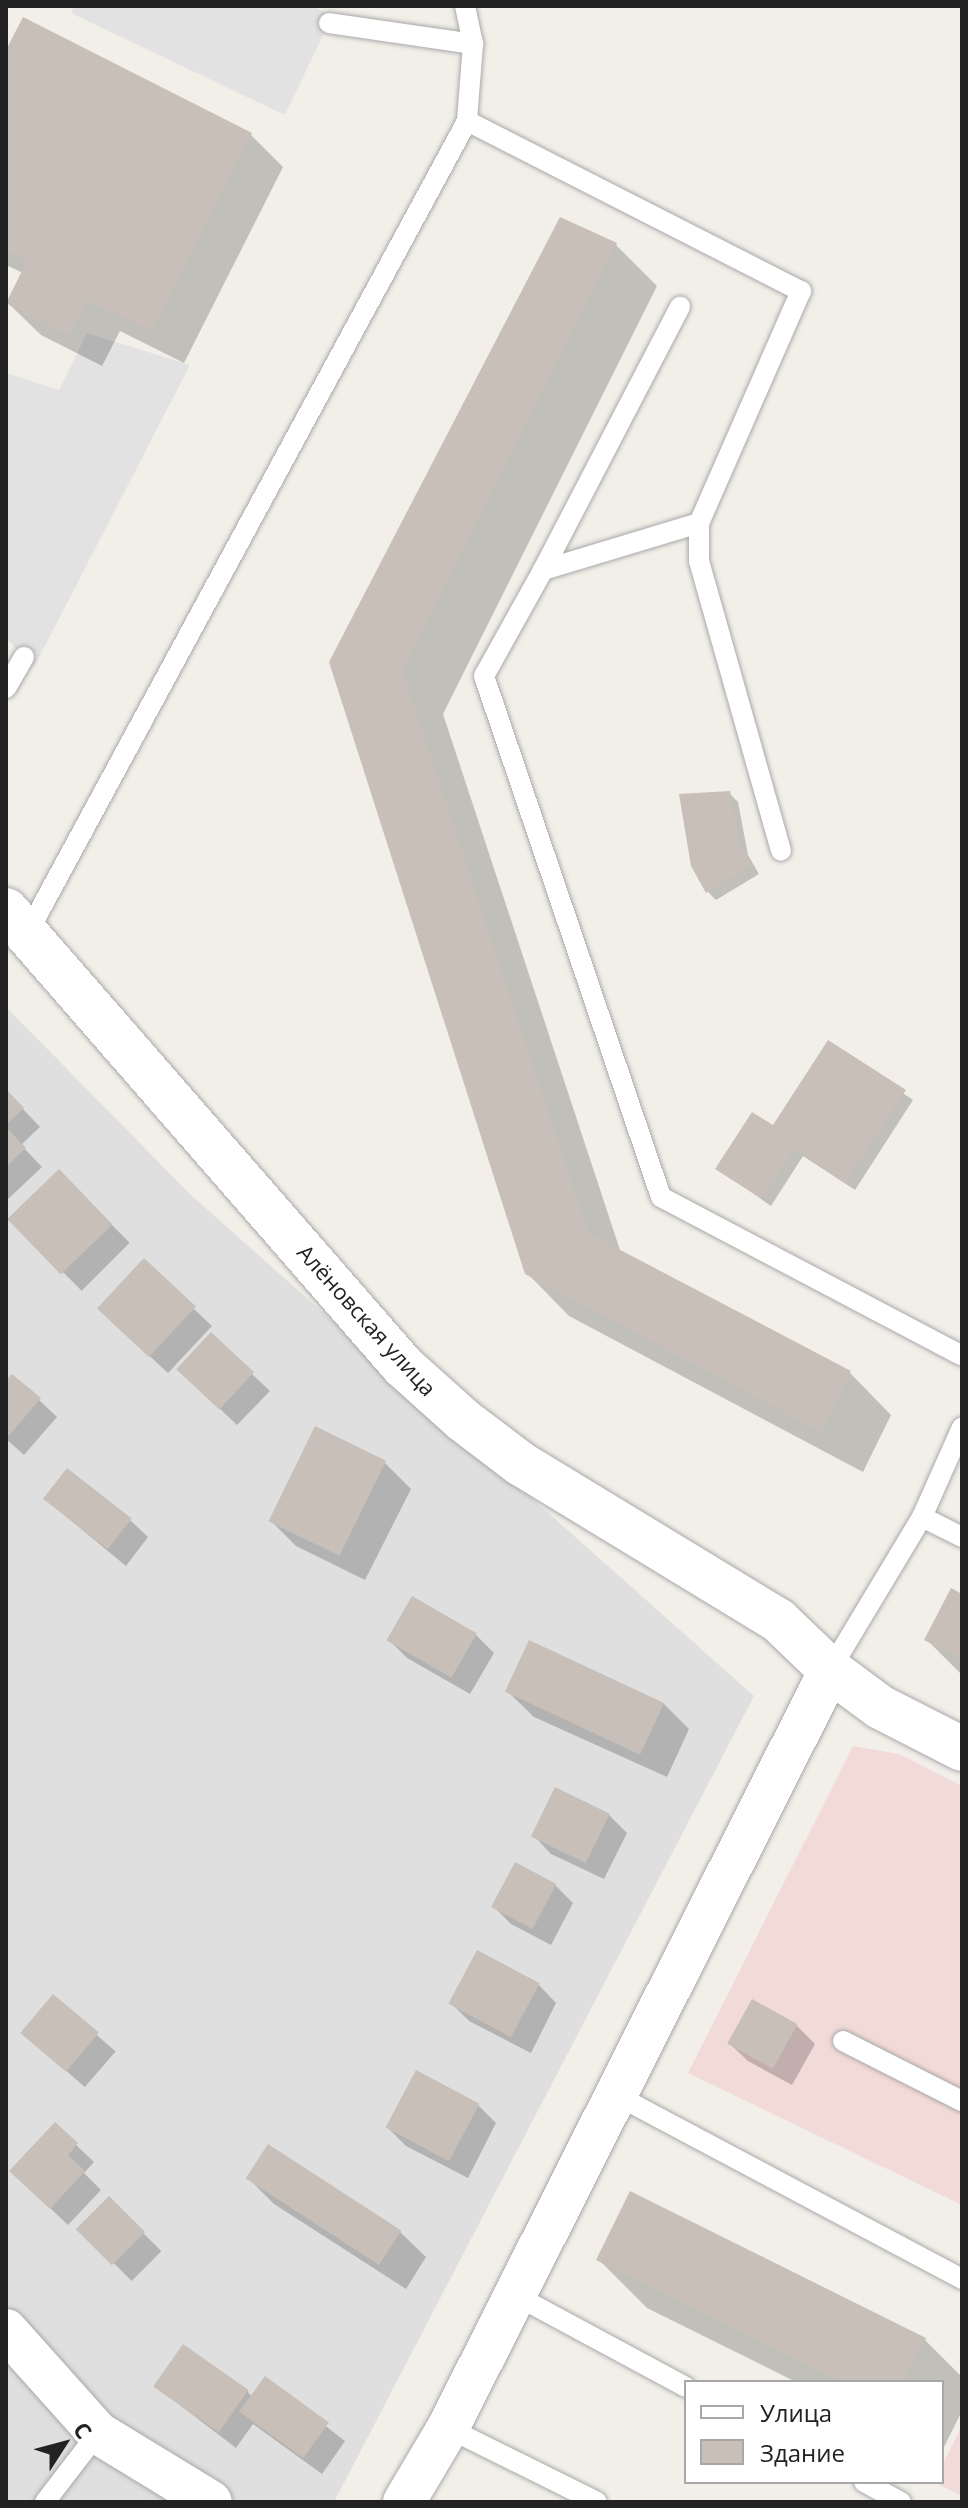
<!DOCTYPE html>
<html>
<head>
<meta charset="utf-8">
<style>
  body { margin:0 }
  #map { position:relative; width:968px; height:2508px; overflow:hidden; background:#f2efe9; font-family:"Open Sans",sans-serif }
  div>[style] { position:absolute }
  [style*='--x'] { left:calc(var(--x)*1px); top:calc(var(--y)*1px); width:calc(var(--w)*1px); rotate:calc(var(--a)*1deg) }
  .residential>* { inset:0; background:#e0dfdf }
  .commercial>* { inset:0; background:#f2dad9 }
  .parking>* { inset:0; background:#e2e2e2 }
  .shadow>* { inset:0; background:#0003; transform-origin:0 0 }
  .building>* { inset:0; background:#c7bfb8; transform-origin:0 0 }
  .roads { filter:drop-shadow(0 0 2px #a9a9a9) drop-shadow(0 0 2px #a9a9a9) }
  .service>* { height:20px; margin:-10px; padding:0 10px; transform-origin:10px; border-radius:10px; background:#fff }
  .minor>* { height:42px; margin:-21px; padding:0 21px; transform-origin:21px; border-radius:21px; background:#fff }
  .tertiary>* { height:44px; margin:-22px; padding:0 22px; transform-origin:22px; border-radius:22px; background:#fff }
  span { translate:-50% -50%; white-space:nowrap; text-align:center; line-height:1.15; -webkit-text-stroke:6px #fff; paint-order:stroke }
  .street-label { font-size:22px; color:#222 }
  .frame { position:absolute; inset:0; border:8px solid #222; pointer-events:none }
  .legend { position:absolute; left:684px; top:2380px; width:260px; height:104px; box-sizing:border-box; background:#fff; border:2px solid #a7a7a7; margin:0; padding:10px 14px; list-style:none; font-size:24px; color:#222 }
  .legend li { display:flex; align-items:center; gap:16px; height:40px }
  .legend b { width:40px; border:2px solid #a7a7a7 }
  .north { position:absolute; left:24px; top:2404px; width:80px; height:80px; -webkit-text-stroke:6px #fff; paint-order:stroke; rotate:54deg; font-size:22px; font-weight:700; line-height:32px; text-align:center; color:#222 }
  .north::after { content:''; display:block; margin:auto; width:28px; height:36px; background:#222; clip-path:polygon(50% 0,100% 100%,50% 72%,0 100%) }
</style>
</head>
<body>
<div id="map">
  <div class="residential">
    <div style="clip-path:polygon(6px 1007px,191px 1195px,754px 1696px,334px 2502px,6px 2502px)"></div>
  </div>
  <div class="commercial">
    <div style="clip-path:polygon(853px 1746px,899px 1754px,962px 1786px,962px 2205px,688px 2073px)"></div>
    <div style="clip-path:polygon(962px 2426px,962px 2496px,934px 2482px,942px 2482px,942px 2465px)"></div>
  </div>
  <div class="parking">
    <div style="clip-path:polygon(74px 6px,312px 6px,332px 16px,285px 115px,71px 13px)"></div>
    <div style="clip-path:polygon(87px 333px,190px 365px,34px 667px,6px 638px,6px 373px,59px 390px)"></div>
  </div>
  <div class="shadow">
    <div style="clip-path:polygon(6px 55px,251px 135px,283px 167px,184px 363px,120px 331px,102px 366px,41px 335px,8px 303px,23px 273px,6px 265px)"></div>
    <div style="clip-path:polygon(616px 245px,657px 286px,443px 714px,621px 1253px,850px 1373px,891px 1415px,863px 1472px,569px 1316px,527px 1273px,332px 662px)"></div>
    <div style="clip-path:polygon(729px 793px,738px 802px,748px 855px,759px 874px,716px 900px,708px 892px)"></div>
    <div style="clip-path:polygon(829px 1043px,913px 1100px,855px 1190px,803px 1156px,771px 1206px,718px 1169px,774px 1128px)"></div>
    <div style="clip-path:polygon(6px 1091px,40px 1127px,21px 1145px,42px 1167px,6px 1201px)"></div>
    <div style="left:59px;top:1172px;width:100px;height:68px;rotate:45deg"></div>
    <div style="clip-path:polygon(194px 1309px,212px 1326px,168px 1373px,117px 1326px)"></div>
    <div style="clip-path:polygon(252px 1374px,270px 1391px,237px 1425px,196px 1386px)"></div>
    <div style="clip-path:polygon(6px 1383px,39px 1400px,57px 1417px,24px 1455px,6px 1439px)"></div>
    <div style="clip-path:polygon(385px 1463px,411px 1489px,365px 1580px,296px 1546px,270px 1520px)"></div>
    <div style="clip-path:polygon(45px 1499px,130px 1520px,148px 1537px,126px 1566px)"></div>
    <div style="clip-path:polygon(962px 1596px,962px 1675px,927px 1640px)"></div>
    <div style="clip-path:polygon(412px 1599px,476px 1635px,494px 1653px,470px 1694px,407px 1658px,389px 1640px)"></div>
    <div style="clip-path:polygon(508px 1692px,663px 1703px,689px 1729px,667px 1777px,534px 1717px)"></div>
    <div style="clip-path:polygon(609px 1815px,627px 1833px,604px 1879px,551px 1854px,534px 1836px)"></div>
    <div style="clip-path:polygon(555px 1885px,573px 1903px,551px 1945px,511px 1924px,493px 1906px)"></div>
    <div style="clip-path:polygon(539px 1985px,556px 2003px,531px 2053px,469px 2021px,451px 2003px)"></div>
    <div style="left:53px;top:1997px;width:83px;height:47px;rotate:41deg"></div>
    <div style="clip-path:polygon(753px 2002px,797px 2026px,815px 2044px,792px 2085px,748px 2061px,730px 2044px)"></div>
    <div style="clip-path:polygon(479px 2106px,496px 2123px,468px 2178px,406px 2146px,388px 2128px)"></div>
    <div style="clip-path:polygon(55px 2125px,94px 2162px,84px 2173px,101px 2190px,68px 2225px,29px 2188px)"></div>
    <div style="clip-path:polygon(249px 2179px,400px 2232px,426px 2257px,406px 2289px,274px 2204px)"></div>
    <div style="left:109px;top:2199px;width:74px;height:42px;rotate:45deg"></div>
    <div style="clip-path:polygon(599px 2260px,925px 2340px,962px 2377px,962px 2411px,942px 2451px,942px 2382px,796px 2382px,647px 2308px)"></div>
    <div style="clip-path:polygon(265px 2379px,345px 2441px,322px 2474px,253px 2424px,236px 2448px,155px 2386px,247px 2391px,252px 2397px)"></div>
  </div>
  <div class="building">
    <div style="clip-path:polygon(23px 17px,252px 133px,152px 332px,87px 300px,69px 335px,6px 303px,27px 261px,6px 250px,6px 50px)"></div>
    <div style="clip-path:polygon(560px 217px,617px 243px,403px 671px,588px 1233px,851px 1371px,821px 1432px,525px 1274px,329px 662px)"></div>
    <div style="clip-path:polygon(730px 791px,740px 844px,752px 865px,706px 893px,691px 866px,679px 794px)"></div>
    <div style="clip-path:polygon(828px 1040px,906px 1090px,846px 1183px,794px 1149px,762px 1199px,715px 1169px,752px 1112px,773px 1125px)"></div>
    <div style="clip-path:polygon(6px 1089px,24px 1108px,6px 1125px)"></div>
    <div style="clip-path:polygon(6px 1127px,26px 1148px,6px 1167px)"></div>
    <div style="left:59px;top:1169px;width:77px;height:72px;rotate:46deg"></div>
    <div style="left:144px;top:1258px;width:71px;height:69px;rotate:43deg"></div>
    <div style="left:211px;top:1332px;width:59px;height:51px;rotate:43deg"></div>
    <div style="clip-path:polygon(12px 1374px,41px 1398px,6px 1439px,6px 1380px)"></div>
    <div style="left:315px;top:1426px;width:79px;height:106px;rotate:26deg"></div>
    <div style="left:67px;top:1468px;width:82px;height:39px;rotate:38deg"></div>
    <div style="clip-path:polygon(951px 1588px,962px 1594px,962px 1659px,924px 1640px)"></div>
    <div style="left:412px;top:1596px;width:75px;height:51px;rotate:30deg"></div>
    <div style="left:529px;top:1640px;width:149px;height:57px;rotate:25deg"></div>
    <div style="left:555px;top:1787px;width:61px;height:55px;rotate:26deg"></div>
    <div style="left:515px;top:1862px;width:47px;height:51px;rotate:28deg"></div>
    <div style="left:477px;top:1950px;width:71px;height:61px;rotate:28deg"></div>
    <div style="left:53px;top:1994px;width:60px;height:51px;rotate:40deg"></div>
    <div style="left:752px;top:1999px;width:52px;height:51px;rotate:29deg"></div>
    <div style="left:416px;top:2070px;width:72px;height:65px;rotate:28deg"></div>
    <div style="clip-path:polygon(55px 2122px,78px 2143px,68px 2155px,85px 2171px,50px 2209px,9px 2171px)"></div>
    <div style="left:268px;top:2144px;width:159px;height:41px;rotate:33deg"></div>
    <div style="clip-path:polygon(630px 2191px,926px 2338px,904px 2382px,841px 2382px,596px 2260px)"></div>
    <div style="left:109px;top:2196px;width:51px;height:47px;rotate:45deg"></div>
    <div style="left:183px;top:2344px;width:80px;height:52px;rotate:35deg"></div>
    <div style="left:265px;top:2376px;width:79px;height:44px;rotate:36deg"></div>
  </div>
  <div class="roads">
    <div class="service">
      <div style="--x:465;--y:6;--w:39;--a:78"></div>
      <div style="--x:473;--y:44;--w:77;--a:94.5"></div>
      <div style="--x:329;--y:23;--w:146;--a:8.3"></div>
      <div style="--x:699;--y:523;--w:38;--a:90"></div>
      <div style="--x:699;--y:561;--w:301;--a:74.2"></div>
      <div style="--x:543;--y:570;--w:297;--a:-62.5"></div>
      <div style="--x:6;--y:688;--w:36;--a:-60"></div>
      <div style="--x:28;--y:932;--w:922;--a:-61.57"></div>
      <div style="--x:467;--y:121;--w:375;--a:27"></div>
      <div style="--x:801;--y:291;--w:253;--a:113.7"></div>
      <div style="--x:699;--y:523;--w:163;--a:163.2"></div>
      <div style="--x:543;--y:570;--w:121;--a:119.1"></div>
      <div style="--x:484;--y:676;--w:550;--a:71.24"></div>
      <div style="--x:661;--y:1197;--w:340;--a:27.8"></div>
      <div style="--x:922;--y:1517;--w:45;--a:26.6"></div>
      <div style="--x:830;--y:1670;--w:179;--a:-59"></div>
      <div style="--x:922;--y:1517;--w:98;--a:-66"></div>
      <div style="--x:843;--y:2041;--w:133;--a:26.8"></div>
      <div style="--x:616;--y:2095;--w:392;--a:28"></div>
      <div style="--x:515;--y:2295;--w:194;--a:28.3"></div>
      <div style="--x:448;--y:2428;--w:166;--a:26.4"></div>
      <div style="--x:864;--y:2482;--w:42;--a:28.4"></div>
      <div style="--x:45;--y:2502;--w:87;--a:-52.5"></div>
    </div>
    <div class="minor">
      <div style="--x:6;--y:2330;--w:138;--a:48.2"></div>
      <div style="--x:98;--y:2433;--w:132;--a:31.4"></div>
      <div style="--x:404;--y:2502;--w:86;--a:-59.3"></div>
      <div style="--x:448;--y:2428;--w:849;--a:-63.25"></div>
    </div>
    <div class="tertiary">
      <div style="--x:6;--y:910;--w:605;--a:48.96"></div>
      <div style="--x:403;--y:1366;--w:81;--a:42"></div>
      <div style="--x:463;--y:1420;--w:73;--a:37.2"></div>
      <div style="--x:521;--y:1464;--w:301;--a:31.3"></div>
      <div style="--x:778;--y:1620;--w:72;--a:43.9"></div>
      <div style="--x:830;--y:1670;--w:62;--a:36.5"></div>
      <div style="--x:880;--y:1707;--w:92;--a:27.1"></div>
    </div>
  </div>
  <div class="street-label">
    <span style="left:367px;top:1320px;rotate:48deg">Алёновская улица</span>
  </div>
  <div class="frame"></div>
  <ul class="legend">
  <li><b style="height:10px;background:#fff"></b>Улица</li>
  <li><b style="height:22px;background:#c7bfb8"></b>Здание</li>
  </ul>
  <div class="north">С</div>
</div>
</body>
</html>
